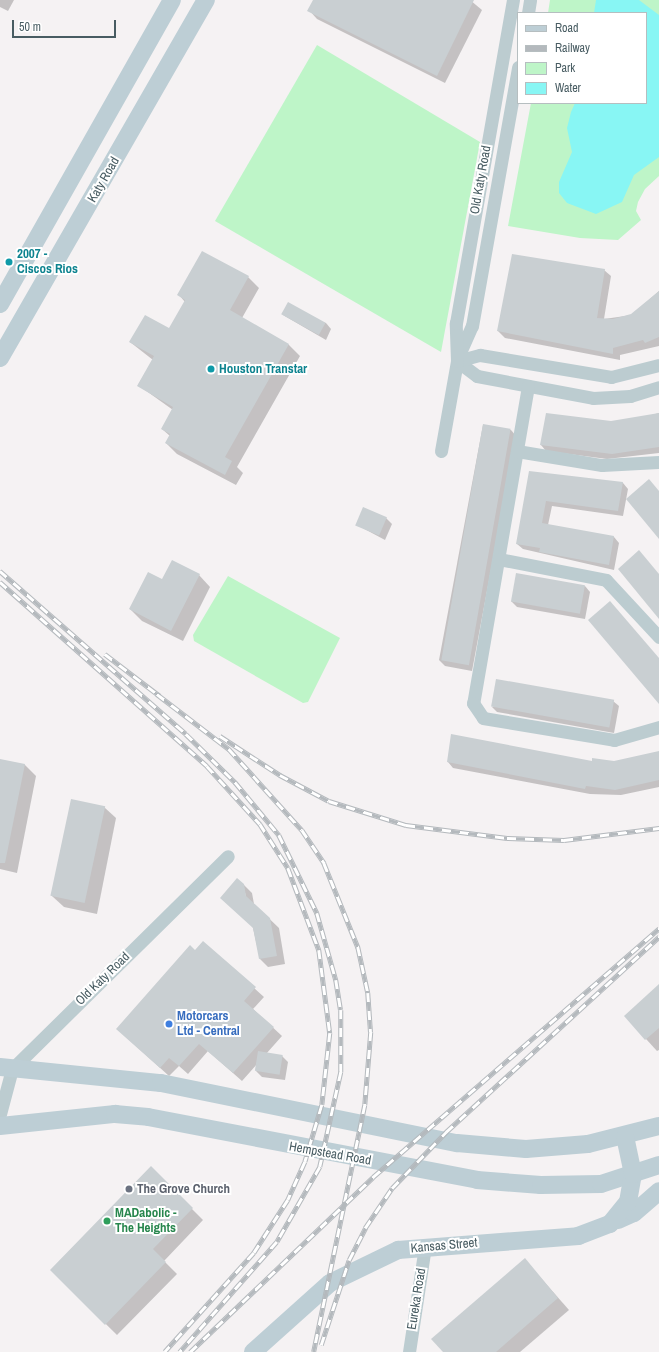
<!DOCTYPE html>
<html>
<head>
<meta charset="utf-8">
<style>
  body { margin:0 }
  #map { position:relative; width:659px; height:1352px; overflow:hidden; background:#f5f2f3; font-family:"Archivo Narrow",sans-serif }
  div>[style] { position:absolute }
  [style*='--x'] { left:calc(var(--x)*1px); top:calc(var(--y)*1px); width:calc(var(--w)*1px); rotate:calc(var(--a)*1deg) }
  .green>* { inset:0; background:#bef5c8 }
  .water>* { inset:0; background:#88f6f4 }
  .shadow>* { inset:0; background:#0003 }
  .building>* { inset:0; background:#c9cfd2; transform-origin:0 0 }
  .street>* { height:13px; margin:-6.5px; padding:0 6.5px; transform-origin:6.5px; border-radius:6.5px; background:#bcccd0 }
  .secondary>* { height:18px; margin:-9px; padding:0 9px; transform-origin:9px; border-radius:9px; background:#bdced5 }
  .rail>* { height:4.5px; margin-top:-2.25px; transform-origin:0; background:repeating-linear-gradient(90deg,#fff 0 9px,#b4b9bd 0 18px); box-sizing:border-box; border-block:1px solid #b4b9bd }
  .dots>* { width:11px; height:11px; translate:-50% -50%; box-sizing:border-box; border:2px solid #fff; border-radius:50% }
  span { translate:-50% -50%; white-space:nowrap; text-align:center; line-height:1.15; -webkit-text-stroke:4px #fff; paint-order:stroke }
  .street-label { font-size:13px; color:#485c62 }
  .culture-label { font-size:13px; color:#0d838f; font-weight:700 }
  .left { translate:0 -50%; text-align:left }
  .shop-label { font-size:13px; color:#366cbe; font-weight:700 }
  .worship-label { font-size:13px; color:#5b616d; font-weight:700 }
  .leisure-label { font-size:13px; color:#27864d; font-weight:700 }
  .legend { position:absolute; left:517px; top:12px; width:130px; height:92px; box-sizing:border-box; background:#fff; border:1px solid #b6bec0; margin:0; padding:5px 7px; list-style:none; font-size:12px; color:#485c62 }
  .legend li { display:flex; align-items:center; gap:8px; height:20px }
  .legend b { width:20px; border:1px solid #b6bec0 }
  .scale { position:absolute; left:12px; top:20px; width:104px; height:18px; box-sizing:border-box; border:2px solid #485c62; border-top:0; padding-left:5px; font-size:12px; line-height:14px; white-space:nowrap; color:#485c62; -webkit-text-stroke:3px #fff; paint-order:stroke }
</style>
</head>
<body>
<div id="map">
  <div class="green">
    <div style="clip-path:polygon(550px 0,659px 0,659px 176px,645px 189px,638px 202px,636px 211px,641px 220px,618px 240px,580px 238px,508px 226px,531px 103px,646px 103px,646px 13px,548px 13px)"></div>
    <div style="clip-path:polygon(317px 45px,480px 142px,441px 352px,215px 221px)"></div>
    <div style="clip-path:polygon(228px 576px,340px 638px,308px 702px,303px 703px,194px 641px,193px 635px)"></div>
  </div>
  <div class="water">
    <div style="clip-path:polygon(596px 0,639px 0,659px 15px,659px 157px,634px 175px,622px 202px,596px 214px,567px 203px,559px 193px,559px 182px,572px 152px,567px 128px,571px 112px,575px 103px,646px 103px,646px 13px,594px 13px)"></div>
  </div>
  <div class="shadow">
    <div style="clip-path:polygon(0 0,14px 0,8px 11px,0 7px)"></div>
    <div style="clip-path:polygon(314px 0,470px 0,482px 10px,445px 83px,317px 19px,309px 10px)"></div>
    <div style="clip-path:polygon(604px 270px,611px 276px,604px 319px,632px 315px,659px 291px,659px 346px,620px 355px,620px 360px,505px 338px,498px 331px)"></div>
    <div style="clip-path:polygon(248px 277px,259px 288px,242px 318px,289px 345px,300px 356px,237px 467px,243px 473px,236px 485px,177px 454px,166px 443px,170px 436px,162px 429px,173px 410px,138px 385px,153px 360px,130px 342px,169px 330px,185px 302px,179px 295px)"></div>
    <div style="clip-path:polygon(283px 315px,326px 323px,331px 329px,326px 340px)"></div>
    <div style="clip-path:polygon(659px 413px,659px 453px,607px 459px,546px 451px,541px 445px)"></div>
    <div style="clip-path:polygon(483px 425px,511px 430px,516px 436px,472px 671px,445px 666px,439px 660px)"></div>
    <div style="clip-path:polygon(530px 472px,623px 483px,628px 489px,623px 516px,552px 506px,548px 525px,614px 537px,619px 543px,614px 570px,523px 549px,517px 544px)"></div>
    <div style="clip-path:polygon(386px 518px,392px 524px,385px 540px,357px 525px)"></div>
    <div style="clip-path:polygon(199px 575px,210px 587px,183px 641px,142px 621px,130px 609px,162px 581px)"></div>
    <div style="clip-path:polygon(585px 586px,590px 592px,585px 619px,517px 607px,511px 601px)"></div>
    <div style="clip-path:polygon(613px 701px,619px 706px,614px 733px,497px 712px,492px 707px)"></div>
    <div style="clip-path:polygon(659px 752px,659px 787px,621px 795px,590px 794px,453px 768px,448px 762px,614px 762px)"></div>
    <div style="clip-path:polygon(0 760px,25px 765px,36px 776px,17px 873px,0 869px)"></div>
    <div style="clip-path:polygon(104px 807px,116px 818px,97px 914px,64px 907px,52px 896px)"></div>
    <div style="clip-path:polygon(243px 884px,252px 893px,254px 904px,279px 928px,285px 964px,268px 967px,260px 959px)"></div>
    <div style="clip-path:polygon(203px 942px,264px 997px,253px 1009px,282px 1036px,266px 1054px,282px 1056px,288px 1062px,285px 1080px,262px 1077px,256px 1071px,257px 1064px,242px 1081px,208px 1051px,188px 1074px,179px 1066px,169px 1076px,126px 1037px)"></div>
    <div style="clip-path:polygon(659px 986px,659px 1050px,657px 1051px,625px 1016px)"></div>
    <div style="clip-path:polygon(151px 1168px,203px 1220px,164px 1261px,177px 1274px,117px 1335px,51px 1270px)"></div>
    <div style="clip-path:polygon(525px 1260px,569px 1310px,520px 1352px,444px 1352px)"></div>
  </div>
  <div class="building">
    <div style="clip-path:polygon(313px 0,474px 0,437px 76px,307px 11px)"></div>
    <div style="clip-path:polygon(202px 251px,249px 276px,230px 310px,289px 344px,225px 457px,232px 461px,225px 475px,165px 443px,170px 434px,161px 429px,173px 407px,137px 386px,154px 356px,129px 342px,145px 315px,169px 328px,185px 300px,177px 295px)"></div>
    <div style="clip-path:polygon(512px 254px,605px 269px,597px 318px,613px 319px,631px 314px,659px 291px,659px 337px,645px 343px,643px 340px,613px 348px,613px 354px,497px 331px)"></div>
    <div style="left:288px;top:302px;width:43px;height:14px;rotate:29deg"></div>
    <div style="clip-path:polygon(546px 413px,611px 421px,659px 413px,659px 447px,612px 454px,540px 445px)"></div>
    <div style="left:483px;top:424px;width:28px;height:240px;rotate:10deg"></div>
    <div style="clip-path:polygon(529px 471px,623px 482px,618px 511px,546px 501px,542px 523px,614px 536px,609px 565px,539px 552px,540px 548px,516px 544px)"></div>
    <div style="clip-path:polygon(649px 479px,659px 491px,659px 539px,626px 499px)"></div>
    <div style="left:363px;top:507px;width:26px;height:20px;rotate:23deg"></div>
    <div style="clip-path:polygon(639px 550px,659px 574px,659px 619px,618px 569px)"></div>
    <div style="clip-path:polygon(172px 560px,200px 574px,171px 631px,129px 609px,148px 572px,162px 579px)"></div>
    <div style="left:516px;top:573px;width:70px;height:29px;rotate:10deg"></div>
    <div style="clip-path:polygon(610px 601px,659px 658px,659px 704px,588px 620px)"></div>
    <div style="left:496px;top:679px;width:120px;height:28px;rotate:10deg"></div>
    <div style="clip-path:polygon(451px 734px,592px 761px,592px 758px,614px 761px,659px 751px,659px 780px,615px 790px,586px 786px,585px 789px,447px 762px)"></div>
    <div style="clip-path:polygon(0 759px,25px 764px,5px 863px,0 863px)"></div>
    <div style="left:71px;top:799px;width:35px;height:99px;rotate:12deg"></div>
    <div style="clip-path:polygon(237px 878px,244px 884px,246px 896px,270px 918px,277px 956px,259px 959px,253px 928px,220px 898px)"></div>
    <div style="clip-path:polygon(203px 941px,256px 987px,244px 1001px,274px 1027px,233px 1073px,199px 1044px,179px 1066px,169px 1058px,160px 1068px,116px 1029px,190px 945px,195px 950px)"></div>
    <div style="clip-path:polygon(659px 984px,659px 1028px,645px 1040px,624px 1016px)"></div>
    <div style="left:258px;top:1051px;width:25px;height:20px;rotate:9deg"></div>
    <div style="clip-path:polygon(151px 1166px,193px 1208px,153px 1249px,166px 1262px,105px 1325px,50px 1270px)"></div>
    <div style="clip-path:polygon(525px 1258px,558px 1298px,496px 1352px,443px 1352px,431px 1339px)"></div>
  </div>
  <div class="street">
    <div style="--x:528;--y:13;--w:13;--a:-81"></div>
    <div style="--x:458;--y:357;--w:34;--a:-66"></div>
    <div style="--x:472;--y:326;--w:263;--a:-79.9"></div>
    <div style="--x:457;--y:361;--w:25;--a:37"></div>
    <div style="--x:477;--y:376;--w:118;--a:10.7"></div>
    <div style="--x:593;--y:398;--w:37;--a:-3"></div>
    <div style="--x:630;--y:396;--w:30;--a:-17"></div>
    <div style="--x:457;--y:361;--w:24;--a:-15"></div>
    <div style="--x:480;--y:355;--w:133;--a:9.5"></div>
    <div style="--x:611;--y:377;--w:49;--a:-14"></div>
    <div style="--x:528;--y:386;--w:322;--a:99.8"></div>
    <div style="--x:473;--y:703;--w:18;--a:56"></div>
    <div style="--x:483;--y:718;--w:133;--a:9.5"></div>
    <div style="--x:614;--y:740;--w:47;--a:-16.1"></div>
    <div style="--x:441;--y:451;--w:91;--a:-79.9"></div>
    <div style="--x:457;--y:361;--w:38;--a:-92"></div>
    <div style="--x:456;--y:323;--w:328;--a:-80"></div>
    <div style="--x:517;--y:451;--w:86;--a:9.4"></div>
    <div style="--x:602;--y:465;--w:57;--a:-3"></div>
    <div style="--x:499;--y:559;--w:109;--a:11.1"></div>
    <div style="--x:606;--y:580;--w:78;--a:47.1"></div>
    <div style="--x:0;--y:1114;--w:47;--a:-75.1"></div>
    <div style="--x:12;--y:1069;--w:303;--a:-44.6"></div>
    <div style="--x:409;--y:1352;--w:107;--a:-81.4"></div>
  </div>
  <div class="secondary">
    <div style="--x:0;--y:304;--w:349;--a:-60.5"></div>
    <div style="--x:0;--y:358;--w:413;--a:-60.1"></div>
    <div style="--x:0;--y:1067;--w:162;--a:5.7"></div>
    <div style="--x:161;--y:1083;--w:302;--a:11.5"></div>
    <div style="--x:457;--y:1143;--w:69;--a:5"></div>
    <div style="--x:526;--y:1149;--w:62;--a:-4.6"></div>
    <div style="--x:588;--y:1144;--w:73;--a:-14.2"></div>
    <div style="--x:0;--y:1126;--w:116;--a:-6"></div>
    <div style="--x:115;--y:1114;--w:33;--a:5"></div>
    <div style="--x:148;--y:1117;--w:335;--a:10.8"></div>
    <div style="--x:477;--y:1180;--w:64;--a:4.5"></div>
    <div style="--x:541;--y:1185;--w:60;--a:-1"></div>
    <div style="--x:601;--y:1184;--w:61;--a:-18.1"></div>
    <div style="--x:618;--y:1220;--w:17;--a:-24"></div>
    <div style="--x:634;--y:1213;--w:33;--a:-41"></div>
    <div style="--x:253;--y:1352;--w:103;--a:-41.9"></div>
    <div style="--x:330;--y:1283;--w:76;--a:-25.9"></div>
    <div style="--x:398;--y:1250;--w:181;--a:-4.4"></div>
    <div style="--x:578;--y:1236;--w:34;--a:-21"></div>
    <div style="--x:610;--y:1224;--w:28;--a:-51"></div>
    <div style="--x:628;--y:1202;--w:28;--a:-80"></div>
    <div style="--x:633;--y:1174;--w:38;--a:-102"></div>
  </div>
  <div class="rail">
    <div style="--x:0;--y:571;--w:247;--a:41.2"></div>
    <div style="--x:186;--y:734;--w:69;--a:44.4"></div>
    <div style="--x:235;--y:782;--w:69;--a:50.3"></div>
    <div style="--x:279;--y:835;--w:87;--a:64"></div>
    <div style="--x:317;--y:913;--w:70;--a:74.2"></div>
    <div style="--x:336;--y:980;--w:30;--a:81"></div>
    <div style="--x:341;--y:1010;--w:62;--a:90"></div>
    <div style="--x:341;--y:1072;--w:97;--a:102.5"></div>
    <div style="--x:320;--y:1167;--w:86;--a:119.8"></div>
    <div style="--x:277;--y:1242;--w:147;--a:131.4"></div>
    <div style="--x:0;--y:582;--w:277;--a:41.6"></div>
    <div style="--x:207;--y:766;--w:79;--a:47.6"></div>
    <div style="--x:260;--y:824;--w:52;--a:57.5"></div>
    <div style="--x:288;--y:868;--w:88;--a:69.3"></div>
    <div style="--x:319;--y:950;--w:84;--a:82.5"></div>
    <div style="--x:330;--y:1033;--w:72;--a:96.3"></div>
    <div style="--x:322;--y:1105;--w:59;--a:106.6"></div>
    <div style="--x:305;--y:1162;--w:42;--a:114.1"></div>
    <div style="--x:288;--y:1200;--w:63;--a:122.7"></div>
    <div style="--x:254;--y:1253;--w:133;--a:132"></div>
    <div style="--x:105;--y:654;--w:69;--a:37.4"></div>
    <div style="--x:157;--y:694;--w:91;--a:37.4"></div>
    <div style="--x:229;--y:749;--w:109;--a:48"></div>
    <div style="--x:302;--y:830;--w:40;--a:56"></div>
    <div style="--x:324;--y:863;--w:91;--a:68"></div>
    <div style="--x:358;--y:947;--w:47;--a:77.7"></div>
    <div style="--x:368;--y:993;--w:39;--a:86"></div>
    <div style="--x:371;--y:1032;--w:73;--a:94.7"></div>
    <div style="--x:365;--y:1105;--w:252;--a:101.7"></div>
    <div style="--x:220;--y:736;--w:72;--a:33"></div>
    <div style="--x:280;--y:775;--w:55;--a:28"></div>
    <div style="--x:329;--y:801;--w:81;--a:17.3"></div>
    <div style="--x:406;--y:825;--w:102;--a:7.3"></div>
    <div style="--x:507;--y:838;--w:57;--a:2"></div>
    <div style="--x:564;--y:840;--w:96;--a:-7.2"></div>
    <div style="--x:321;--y:1345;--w:89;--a:-71.8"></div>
    <div style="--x:349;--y:1260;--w:36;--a:-63"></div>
    <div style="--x:365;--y:1228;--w:48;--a:-56"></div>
    <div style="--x:392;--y:1188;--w:78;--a:-46"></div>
    <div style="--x:446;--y:1132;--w:289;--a:-42.5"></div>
    <div style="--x:190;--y:1352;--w:253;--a:-43.7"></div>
    <div style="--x:373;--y:1177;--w:379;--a:-41"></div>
  </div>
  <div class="dots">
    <div style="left:9px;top:262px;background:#0f9aa8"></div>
    <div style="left:211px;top:369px;background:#0f9aa8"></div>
    <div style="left:169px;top:1024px;background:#3f7fe0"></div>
    <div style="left:129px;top:1189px;background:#6b7280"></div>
    <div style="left:107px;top:1221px;background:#2e9e5b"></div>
  </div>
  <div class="street-label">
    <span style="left:104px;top:180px;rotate:-60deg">Katy Road</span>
    <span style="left:481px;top:180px;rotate:-80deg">Old Katy Road</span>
    <span style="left:103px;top:979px;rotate:-44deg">Old Katy Road</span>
    <span style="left:330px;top:1154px;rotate:10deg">Hempstead Road</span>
    <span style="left:444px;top:1246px;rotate:-5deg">Kansas Street</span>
    <span style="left:417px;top:1299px;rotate:-81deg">Eureka Road</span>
  </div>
  <div class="culture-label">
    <span class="left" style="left:17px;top:262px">2007 -<br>Ciscos Rios</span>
    <span class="left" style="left:219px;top:369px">Houston Transtar</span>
  </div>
  <div class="shop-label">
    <span class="left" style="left:177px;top:1024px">Motorcars<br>Ltd - Central</span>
  </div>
  <div class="worship-label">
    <span class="left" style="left:137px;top:1189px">The Grove Church</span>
  </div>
  <div class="leisure-label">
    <span class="left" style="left:115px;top:1221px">MADabolic -<br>The Heights</span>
  </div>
  <ul class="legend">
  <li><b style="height:5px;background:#bdced5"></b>Road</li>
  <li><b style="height:5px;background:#b4b9bd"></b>Railway</li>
  <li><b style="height:11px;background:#bef5c8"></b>Park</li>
  <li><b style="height:11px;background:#88f6f4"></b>Water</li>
  </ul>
  <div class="scale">50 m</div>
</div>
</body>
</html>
